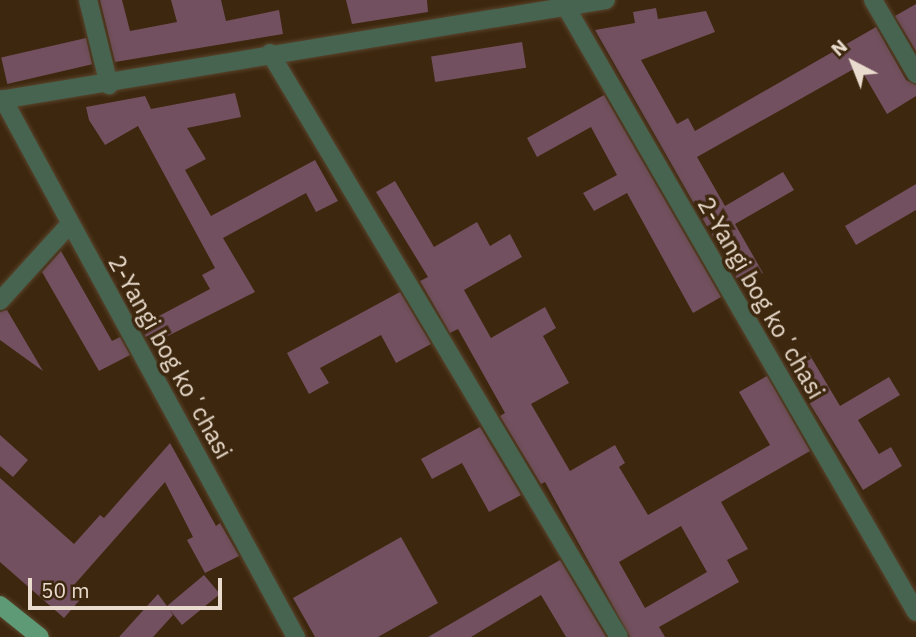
<!DOCTYPE html>
<html>
<head>
<meta charset="utf-8">
<style>
  body { margin:0 }
  #map { position:relative; width:916px; height:637px; overflow:hidden; background:#3d270e; font-family:"IBM Plex Sans",sans-serif }
  div>[style] { position:absolute }
  [style*='--x'] { left:calc(var(--x)*1px); top:calc(var(--y)*1px); width:calc(var(--w)*1px); rotate:calc(var(--a)*1deg) }
  .building>* { inset:0; background:#72505f; transform-origin:0 0 }
  .roads { filter:drop-shadow(0 0 2px #59442d) drop-shadow(0 0 2px #59442d) }
  .minor>* { height:18px; margin:-9px; padding:0 9px; transform-origin:9px; border-radius:9px; background:#476451 }
  .major>* { height:18px; margin:-9px; padding:0 9px; transform-origin:9px; border-radius:9px; background:#5e9a75 }
  span { translate:-50% -50%; white-space:nowrap; text-align:center; line-height:1.15; -webkit-text-stroke:7px #3d270e; paint-order:stroke }
  .street-label { font-size:24px; color:#e9dbcd }
  .north { position:absolute; left:818px; top:28px; width:70px; height:70px; -webkit-text-stroke:5px #3d270e; paint-order:stroke; rotate:318deg; font-size:19px; font-weight:700; line-height:28px; text-align:center; color:#e9dbcd }
  .north::after { content:''; display:block; margin:auto; width:24px; height:32px; background:#e9dbcd; clip-path:polygon(50% 0,100% 100%,50% 72%,0 100%) }
  .scale { position:absolute; left:28px; top:578px; width:194px; height:32px; box-sizing:border-box; border:4px solid #e9dbcd; border-top:0; padding-left:9px; font-size:21px; line-height:24px; white-space:nowrap; color:#e9dbcd; -webkit-text-stroke:5px #3d270e; paint-order:stroke }
</style>
</head>
<body>
<div id="map">
  <div class="building">
    <div style="clip-path:polygon(100px 0,122px 0,130px 31px,177px 22px,171px 0,221px 0,226px 21px,279px 10px,283px 34px,115px 62px)"></div>
    <div style="clip-path:polygon(346px 0,427px 0,428px 12px,352px 24px)"></div>
    <div style="clip-path:polygon(916px 4px,916px 51px,895px 16px)"></div>
    <div style="clip-path:polygon(656px 8px,658px 19px,706px 11px,715px 32px,641px 60px,677px 124px,688px 118px,695px 131px,876px 27px,906px 80px,916px 85px,916px 96px,887px 114px,859px 66px,697px 157px,725px 206px,783px 172px,794px 190px,735px 224px,763px 273px,741px 286px,595px 30px,635px 23px,633px 12px)"></div>
    <div style="left:86px;top:38px;width:27px;height:87px;rotate:77deg"></div>
    <div style="left:522px;top:42px;width:26px;height:92px;rotate:81deg"></div>
    <div style="clip-path:polygon(235px 93px,241px 117px,187px 128px,206px 159px,185px 170px,211px 216px,315px 160px,338px 201px,316px 212px,306px 193px,223px 238px,255px 292px,150px 345px,140px 326px,210px 289px,202px 275px,215px 268px,138px 126px,105px 145px,89px 120px,86px 107px,145px 96px,151px 109px)"></div>
    <div style="clip-path:polygon(604px 95px,721px 297px,693px 313px,627px 193px,594px 211px,583px 193px,617px 175px,591px 127px,537px 157px,527px 138px)"></div>
    <div style="clip-path:polygon(evenodd,395px 181px,434px 247px,477px 222px,490px 246px,510px 234px,522px 257px,464px 290px,491px 338px,545px 307px,556px 328px,543px 336px,569px 383px,531px 404px,570px 471px,615px 445px,625px 463px,619px 467px,648px 515px,770px 445px,739px 392px,767px 376px,810px 451px,721px 502px,748px 549px,727px 560px,739px 582px,659px 627px,665px 637px,630px 637px,545px 482px,541px 484px,500px 416px,505px 413px,458px 329px,450px 333px,420px 281px,428px 277px,376px 192px,395px 181px,681px 526px,707px 572px,645px 608px,619px 562px,681px 526px)"></div>
    <div style="clip-path:polygon(916px 184px,916px 210px,856px 245px,845px 226px)"></div>
    <div style="clip-path:polygon(61px 251px,112px 341px,120px 337px,130px 355px,99px 371px,42px 272px)"></div>
    <div style="clip-path:polygon(400px 292px,431px 344px,396px 363px,381px 335px,320px 368px,329px 383px,309px 394px,287px 353px)"></div>
    <div style="clip-path:polygon(7px 310px,43px 371px,0 340px,0 312px)"></div>
    <div style="clip-path:polygon(808px 352px,840px 406px,889px 377px,900px 395px,858px 420px,879px 454px,891px 447px,902px 466px,863px 490px,786px 365px)"></div>
    <div style="clip-path:polygon(480px 427px,521px 495px,489px 512px,462px 463px,432px 479px,421px 459px)"></div>
    <div style="clip-path:polygon(0 435px,28px 460px,13px 477px,0 466px)"></div>
    <div style="clip-path:polygon(170px 443px,216px 526px,220px 523px,239px 556px,205px 573px,187px 540px,193px 537px,165px 482px,74px 585px,85px 594px,64px 618px,0 562px,0 478px,74px 544px,100px 515px,104px 518px)"></div>
    <div style="clip-path:polygon(401px 537px,438px 603px,378px 637px,315px 637px,293px 598px)"></div>
    <div style="clip-path:polygon(560px 560px,606px 637px,566px 637px,541px 595px,471px 637px,428px 637px)"></div>
    <div style="clip-path:polygon(204px 575px,220px 594px,182px 625px,169px 609px,173px 615px,153px 637px,119px 637px,158px 594px,167px 606px)"></div>
  </div>
  <div class="roads">
    <div class="minor">
      <div style="--x:88;--y:0;--w:88;--a:76.1"></div>
      <div style="--x:873;--y:0;--w:86;--a:59.8"></div>
      <div style="--x:566;--y:7;--w:699;--a:59.95"></div>
      <div style="--x:270;--y:53;--w:680;--a:59.14"></div>
      <div style="--x:3;--y:99;--w:613;--a:61.43"></div>
      <div style="--x:0;--y:100;--w:614;--a:-9.37"></div>
      <div style="--x:0;--y:301;--w:103;--a:-47.8"></div>
    </div>
    <div class="major">
      <div style="--x:0;--y:605;--w:51;--a:38.7"></div>
    </div>
  </div>
  <div class="street-label">
    <span style="left:761px;top:298px;rotate:60deg">2-Yangi bog koʼchasi</span>
    <span style="left:170px;top:357px;rotate:61deg">2-Yangi bog koʼchasi</span>
  </div>
  <div class="north">N</div>
  <div class="scale">50 m</div>
</div>
</body>
</html>
